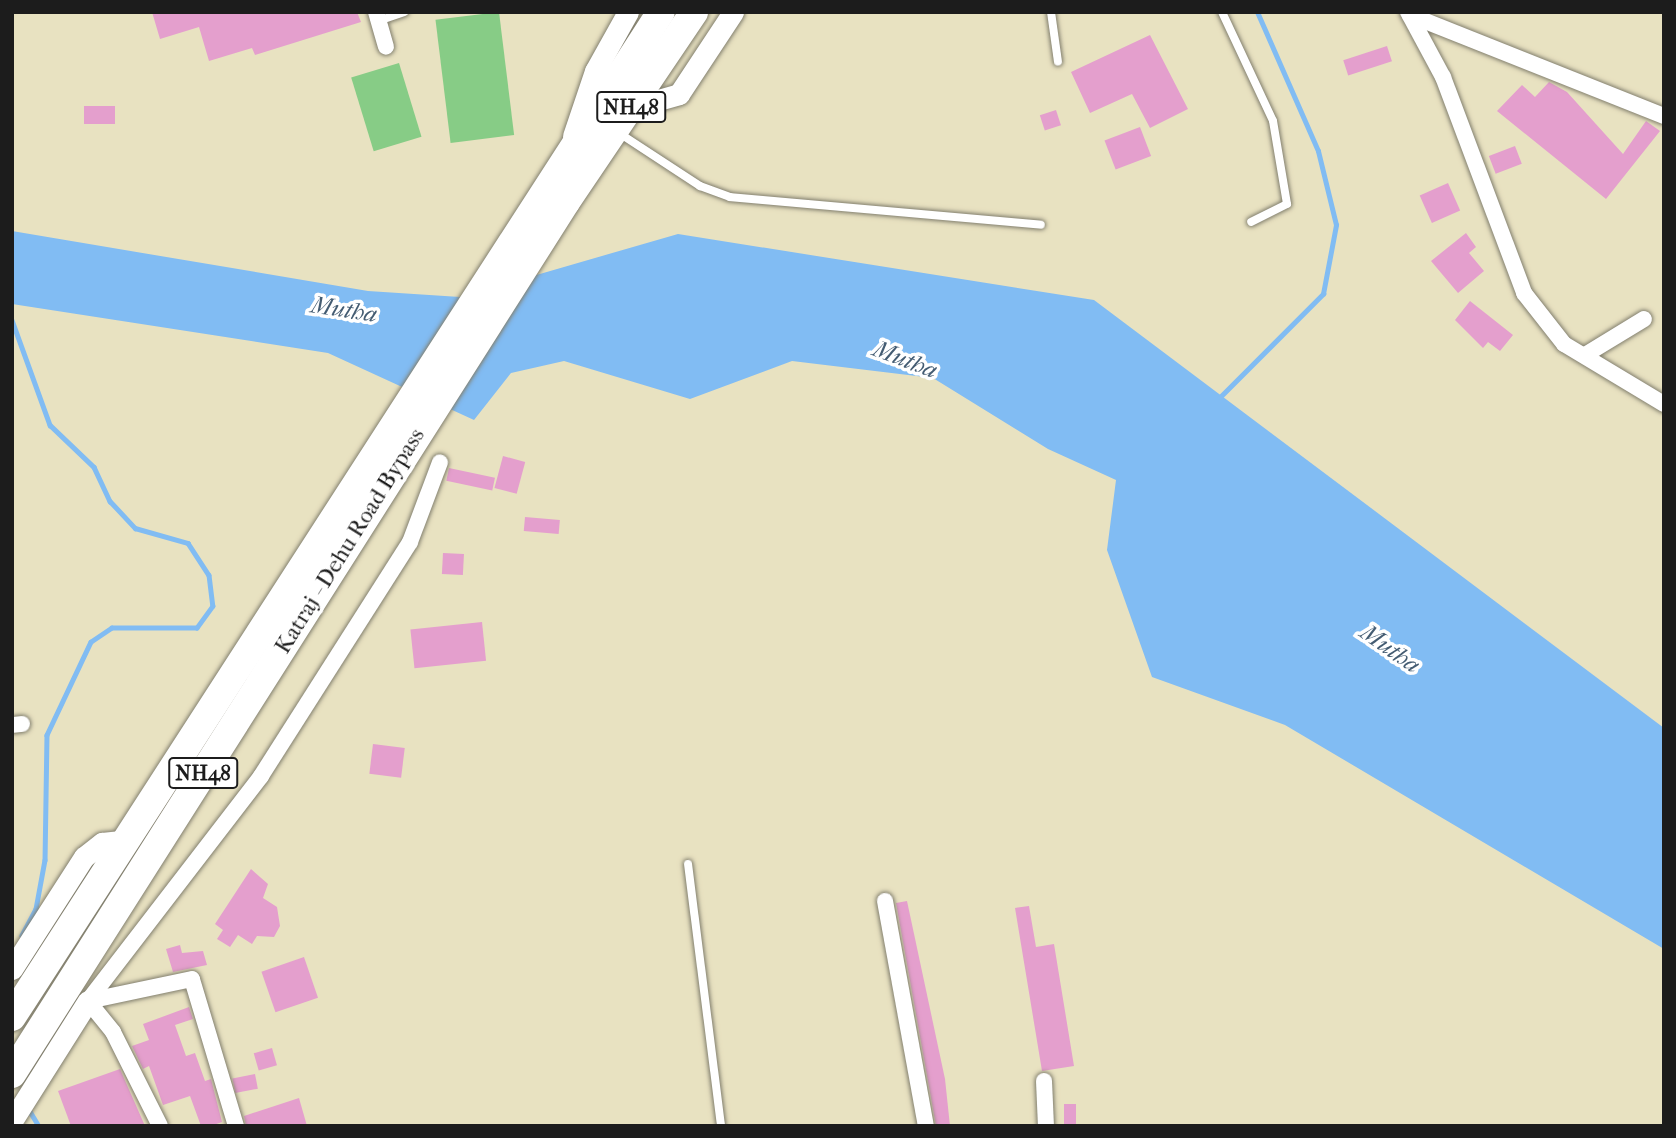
<!DOCTYPE html>
<html>
<head>
<meta charset="utf-8">
<style>
  body { margin:0 }
  #map { position:relative; width:1676px; height:1138px; overflow:hidden; background:#e8e2c1; font-family:"IM FELL French Canon",serif }
  div>[style] { position:absolute }
  [style*='--x'] { left:calc(var(--x)*1px); top:calc(var(--y)*1px); width:calc(var(--w)*1px); rotate:calc(var(--a)*1deg) }
  .green>* { inset:0; background:#87cc86; transform-origin:0 0 }
  .water>* { inset:0; background:#81bcf3 }
  .stream>* { height:4.5px; margin:-2.25px; padding:0 2.25px; transform-origin:2.25px; border-radius:2.25px; background:#81bcf3 }
  .building>* { inset:0; background:#e49fcd; transform-origin:0 0 }
  .roads { filter:drop-shadow(0 0 2px #827f6e) drop-shadow(0 0 2px #827f6e) }
  .service>* { height:8px; margin:-4px; padding:0 4px; transform-origin:4px; border-radius:4px; background:#fff }
  .minor>* { height:16px; margin:-8px; padding:0 8px; transform-origin:8px; border-radius:8px; background:#fff }
  .tertiary>* { height:21px; margin:-10.5px; padding:0 10.5px; transform-origin:10.5px; border-radius:10.5px; background:#fff }
  .trunk>* { height:28px; margin:-14px; padding:0 14px; transform-origin:14px; border-radius:14px; background:#fff }
  span { translate:-50% -50%; white-space:nowrap; text-align:center; line-height:1.15; -webkit-text-stroke:7px #fff; paint-order:stroke }
  .shield-label span { padding:2px 5px; background:#fff; border:2px solid; border-radius:5px; -webkit-text-stroke-width:0 }
  .shield-label { font-size:21px; color:#1c1c1c; font-weight:700 }
  .street-label { font-size:23px; color:#1c1c1c }
  .water-label { font-size:24px; color:#445c72; font-style:italic }
  .frame { position:absolute; inset:0; border:14px solid #1c1c1c; pointer-events:none }
</style>
</head>
<body>
<div id="map">
  <div class="green">
    <div style="left:499px;top:12px;width:124px;height:64px;rotate:83deg"></div>
    <div style="left:399px;top:63px;width:77px;height:50px;rotate:73deg"></div>
  </div>
  <div class="water">
    <div style="clip-path:polygon(12px 231px,368px 291px,460px 297px,678px 234px,1094px 300px,1664px 728px,1664px 949px,1285px 725px,1152px 677px,1107px 550px,1116px 480px,1048px 449px,933px 378px,792px 361px,690px 399px,564px 361px,511px 373px,474px 420px,328px 353px,12px 304px)"></div>
  </div>
  <div class="stream">
    <div style="--x:12;--y:320;--w:112;--a:70.1"></div>
    <div style="--x:50;--y:425;--w:61;--a:43.7"></div>
    <div style="--x:94;--y:467;--w:38;--a:65"></div>
    <div style="--x:110;--y:501;--w:37;--a:47"></div>
    <div style="--x:135;--y:528;--w:55;--a:15.8"></div>
    <div style="--x:188;--y:543;--w:38;--a:57"></div>
    <div style="--x:209;--y:575;--w:31;--a:83"></div>
    <div style="--x:213;--y:606;--w:27;--a:126"></div>
    <div style="--x:197;--y:628;--w:85;--a:180"></div>
    <div style="--x:112;--y:628;--w:25;--a:146"></div>
    <div style="--x:91;--y:642;--w:103;--a:115.3"></div>
    <div style="--x:47;--y:735;--w:125;--a:90.9"></div>
    <div style="--x:45;--y:860;--w:50;--a:100.4"></div>
    <div style="--x:36;--y:909;--w:30;--a:118"></div>
    <div style="--x:1220;--y:397;--w:146;--a:-45"></div>
    <div style="--x:1323;--y:294;--w:70;--a:-79.3"></div>
    <div style="--x:1336;--y:225;--w:76;--a:-103.7"></div>
    <div style="--x:1318;--y:151;--w:152;--a:-113.7"></div>
    <div style="--x:28;--y:1108;--w:21;--a:59"></div>
  </div>
  <div class="building">
    <div style="clip-path:polygon(152px 12px,357px 12px,361px 22px,255px 55px,252px 48px,209px 61px,199px 27px,160px 39px)"></div>
    <div style="clip-path:polygon(1150px 35px,1188px 109px,1150px 128px,1132px 94px,1090px 113px,1071px 72px)"></div>
    <div style="left:1387px;top:46px;width:16px;height:46px;rotate:72deg"></div>
    <div style="clip-path:polygon(1549px 82px,1567px 92px,1623px 154px,1646px 121px,1660px 131px,1606px 199px,1497px 111px,1522px 85px,1535px 97px)"></div>
    <div style="left:84px;top:106px;width:31px;height:18px"></div>
    <div style="left:1056px;top:110px;width:16px;height:17px;rotate:72deg"></div>
    <div style="left:1140px;top:127px;width:31px;height:38px;rotate:69deg"></div>
    <div style="left:1515px;top:146px;width:19px;height:28px;rotate:69deg"></div>
    <div style="left:1448px;top:183px;width:30px;height:31px;rotate:66deg"></div>
    <div style="clip-path:polygon(1466px 233px,1476px 247px,1469px 253px,1484px 271px,1458px 293px,1431px 261px)"></div>
    <div style="clip-path:polygon(1470px 301px,1513px 335px,1500px 351px,1488px 342px,1483px 348px,1455px 320px)"></div>
    <div style="left:503px;top:456px;width:23px;height:33px;rotate:15deg"></div>
    <div style="left:449px;top:468px;width:47px;height:13px;rotate:12deg"></div>
    <div style="left:525px;top:517px;width:35px;height:14px;rotate:5deg"></div>
    <div style="left:443px;top:553px;width:21px;height:21px;rotate:3deg"></div>
    <div style="left:482px;top:622px;width:39px;height:72px;rotate:84deg"></div>
    <div style="left:373px;top:744px;width:32px;height:30px;rotate:7deg"></div>
    <div style="clip-path:polygon(251px 869px,268px 884px,263px 898px,277px 907px,280px 926px,274px 937px,257px 936px,252px 944px,238px 935px,230px 947px,217px 939px,223px 930px,215px 924px)"></div>
    <div style="clip-path:polygon(907px 901px,945px 1079px,950px 1126px,936px 1126px,896px 903px)"></div>
    <div style="clip-path:polygon(1029px 906px,1036px 947px,1054px 944px,1074px 1066px,1042px 1071px,1015px 908px)"></div>
    <div style="clip-path:polygon(180px 945px,182px 953px,203px 951px,207px 965px,173px 972px,166px 949px)"></div>
    <div style="left:304px;top:957px;width:43px;height:45px;rotate:71deg"></div>
    <div style="clip-path:polygon(189px 1007px,193px 1019px,175px 1025px,186px 1056px,195px 1053px,205px 1081px,211px 1079px,222px 1122px,211px 1126px,201px 1126px,190px 1096px,163px 1105px,149px 1066px,143px 1069px,132px 1046px,149px 1040px,143px 1024px)"></div>
    <div style="left:272px;top:1048px;width:18px;height:19px;rotate:74deg"></div>
    <div style="clip-path:polygon(120px 1069px,145px 1126px,71px 1126px,58px 1091px)"></div>
    <div style="left:255px;top:1074px;width:15px;height:23px;rotate:79deg"></div>
    <div style="clip-path:polygon(299px 1098px,307px 1126px,246px 1126px,244px 1116px)"></div>
    <div style="left:1064px;top:1104px;width:12px;height:20px"></div>
  </div>
  <div class="roads">
    <div class="service">
      <div style="--x:1051;--y:12;--w:50;--a:82"></div>
      <div style="--x:1222;--y:12;--w:120;--a:64.9"></div>
      <div style="--x:1273;--y:121;--w:84;--a:80.4"></div>
      <div style="--x:1287;--y:204;--w:40;--a:153.4"></div>
      <div style="--x:378;--y:21;--w:28;--a:-19"></div>
      <div style="--x:619;--y:133;--w:97;--a:33.2"></div>
      <div style="--x:700;--y:186;--w:32;--a:20"></div>
      <div style="--x:730;--y:197;--w:312;--a:5.1"></div>
      <div style="--x:688;--y:864;--w:264;--a:82.8"></div>
    </div>
    <div class="minor">
      <div style="--x:376;--y:12;--w:36;--a:74"></div>
      <div style="--x:1408;--y:12;--w:74;--a:61.7"></div>
      <div style="--x:1443;--y:77;--w:231;--a:69.4"></div>
      <div style="--x:1524;--y:293;--w:65;--a:51.9"></div>
      <div style="--x:1564;--y:344;--w:117;--a:31"></div>
      <div style="--x:1410;--y:15;--w:273;--a:21.7"></div>
      <div style="--x:1585;--y:355;--w:69;--a:-31.4"></div>
      <div style="--x:12;--y:725;--w:10;--a:-6"></div>
      <div style="--x:885;--y:901;--w:229;--a:79.7"></div>
      <div style="--x:88;--y:1001;--w:40;--a:51"></div>
      <div style="--x:113;--y:1032;--w:105;--a:63.4"></div>
      <div style="--x:1044;--y:1081;--w:45;--a:87.5"></div>
      <div style="--x:236;--y:1126;--w:153;--a:-106.7"></div>
      <div style="--x:192;--y:979;--w:106;--a:168.1"></div>
      <div style="--x:88;--y:1001;--w:284;--a:-52.4"></div>
      <div style="--x:261;--y:776;--w:277;--a:-57.5"></div>
      <div style="--x:410;--y:542;--w:85;--a:-69.4"></div>
    </div>
    <div class="tertiary">
      <div style="--x:630;--y:108;--w:51;--a:-15.9"></div>
      <div style="--x:679;--y:94;--w:98;--a:-56.6"></div>
      <div style="--x:573;--y:136;--w:69;--a:-71.3"></div>
      <div style="--x:595;--y:71;--w:68;--a:-60.8"></div>
      <div style="--x:12;--y:969;--w:133;--a:-57.3"></div>
      <div style="--x:84;--y:857;--w:23;--a:-38"></div>
      <div style="--x:102;--y:843;--w:19;--a:-6"></div>
      <div style="--x:12;--y:1121;--w:142;--a:-57.7"></div>
    </div>
    <div class="trunk">
      <div style="--x:12;--y:1017;--w:1196;--a:-57.15"></div>
      <div style="--x:12;--y:1074;--w:1033;--a:-57.57"></div>
      <div style="--x:566;--y:202;--w:229;--a:-56"></div>
    </div>
  </div>
  <div class="shield-label">
    <span style="left:631px;top:107px">NH48</span>
    <span style="left:203px;top:773px">NH48</span>
  </div>
  <div class="street-label">
    <span style="left:350px;top:541px;rotate:-58deg">Katraj - Dehu Road Bypass</span>
  </div>
  <div class="water-label">
    <span style="left:344px;top:310px;rotate:9deg">Mutha</span>
    <span style="left:905px;top:360px;rotate:21deg">Mutha</span>
    <span style="left:1390px;top:649px;rotate:35deg">Mutha</span>
  </div>
  <div class="frame"></div>
</div>
</body>
</html>
